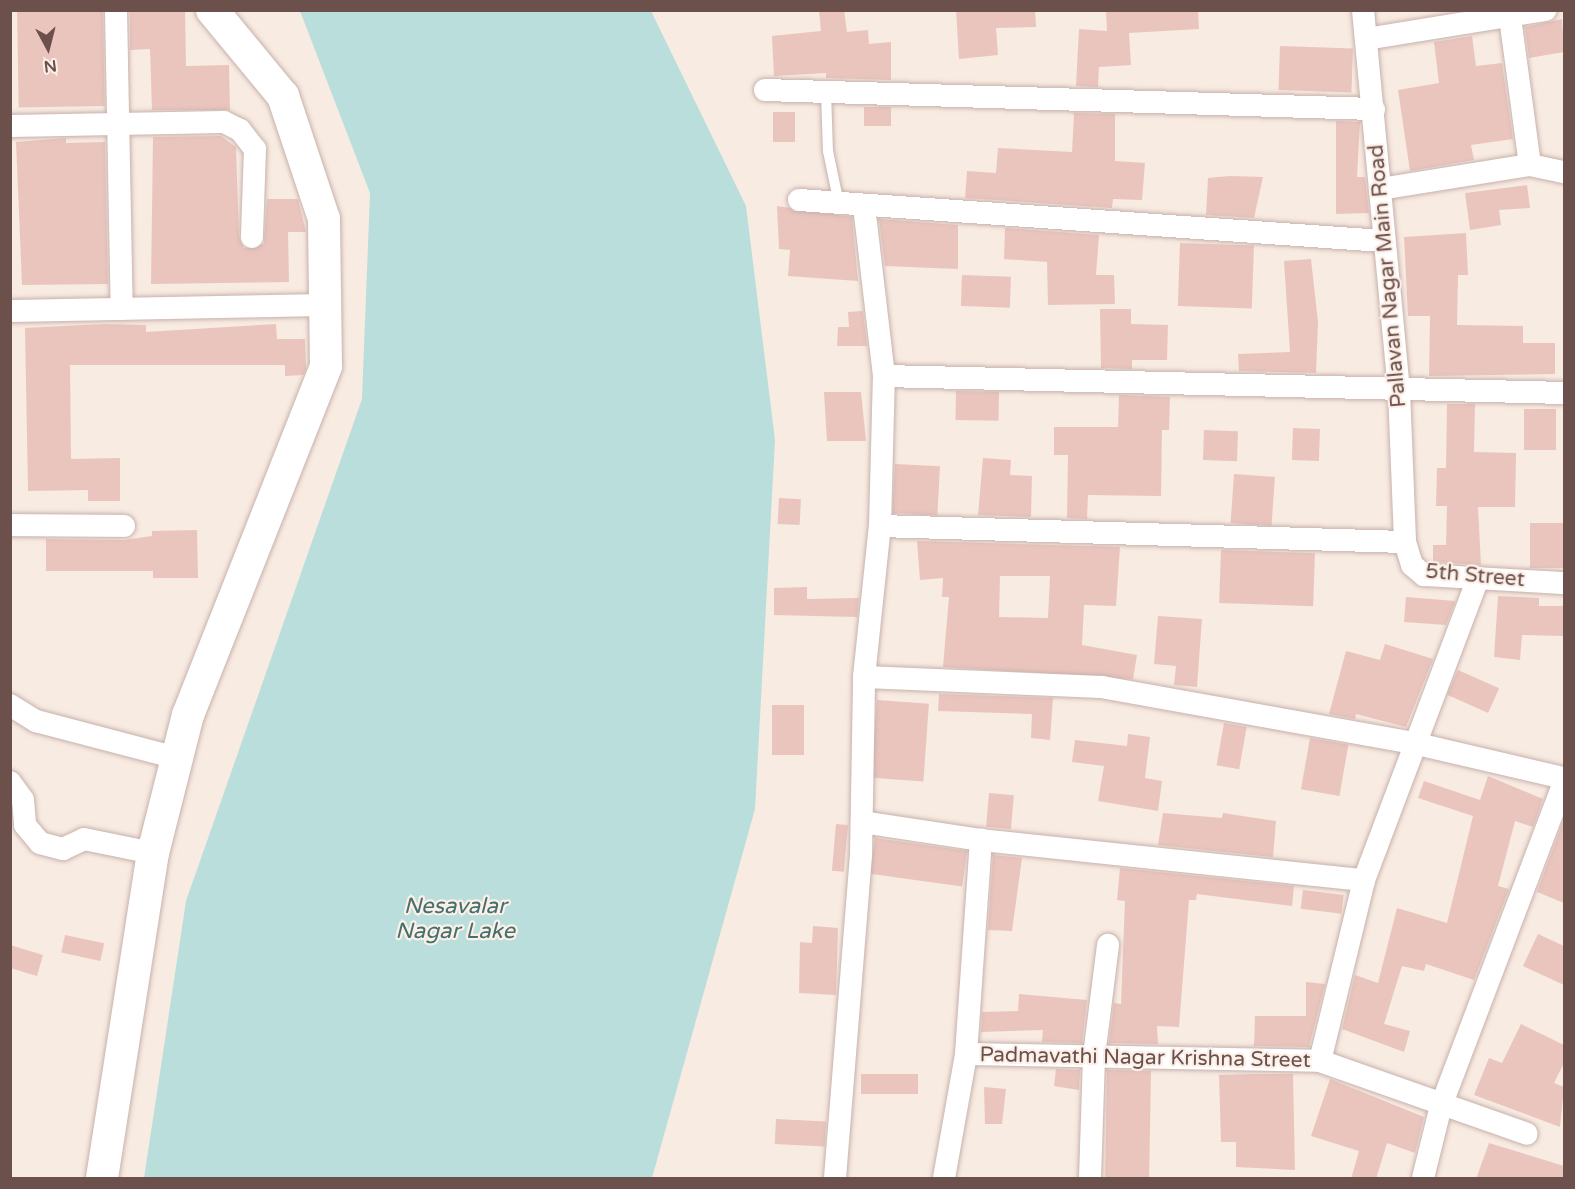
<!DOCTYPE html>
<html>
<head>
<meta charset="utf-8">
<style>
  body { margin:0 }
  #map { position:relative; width:1575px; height:1189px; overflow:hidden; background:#f8ebe2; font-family:"Varela Round",sans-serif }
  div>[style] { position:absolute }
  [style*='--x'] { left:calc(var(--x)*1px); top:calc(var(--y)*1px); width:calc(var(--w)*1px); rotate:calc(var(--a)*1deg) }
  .water>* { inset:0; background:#badedb }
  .building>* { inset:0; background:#eac5be; transform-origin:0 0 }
  .roads { filter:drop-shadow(0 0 2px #c7b1ab) drop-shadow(0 0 2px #c7b1ab) }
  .lane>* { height:10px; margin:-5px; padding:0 5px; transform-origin:5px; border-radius:5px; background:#fff }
  .street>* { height:22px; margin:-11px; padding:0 11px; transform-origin:11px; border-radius:11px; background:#fff }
  .secondary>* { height:32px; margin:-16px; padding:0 16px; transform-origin:16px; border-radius:16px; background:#fff }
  span { translate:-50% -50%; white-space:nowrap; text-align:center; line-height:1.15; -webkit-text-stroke:4.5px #fcefe8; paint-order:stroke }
  .street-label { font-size:21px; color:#6c504c }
  .water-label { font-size:22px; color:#43706d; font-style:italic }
  .frame { position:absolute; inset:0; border:12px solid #6c504c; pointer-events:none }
  .north { position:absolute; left:18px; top:18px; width:60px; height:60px; -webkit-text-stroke:4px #fcefe8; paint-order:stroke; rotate:173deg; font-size:16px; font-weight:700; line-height:24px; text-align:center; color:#6c504c }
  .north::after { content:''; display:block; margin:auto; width:21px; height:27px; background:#6c504c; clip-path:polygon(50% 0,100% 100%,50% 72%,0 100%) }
</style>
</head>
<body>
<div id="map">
  <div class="water">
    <div style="clip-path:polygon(300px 11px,651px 11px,746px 206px,775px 440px,755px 809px,652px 1178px,144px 1178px,186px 901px,362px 399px,370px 193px)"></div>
  </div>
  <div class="building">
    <div style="left:103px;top:10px;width:96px;height:86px;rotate:89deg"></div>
    <div style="clip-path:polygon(130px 10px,185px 10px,186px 66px,229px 65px,230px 110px,152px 110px,150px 49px,130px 50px)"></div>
    <div style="clip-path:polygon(819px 10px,844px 10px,847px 32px,868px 30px,869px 44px,891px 42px,891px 80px,826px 78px,826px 73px,774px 76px,772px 36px,821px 31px)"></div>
    <div style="clip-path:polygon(956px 10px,1035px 10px,1036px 27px,996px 28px,998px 55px,959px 59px)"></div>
    <div style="clip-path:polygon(1106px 10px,1198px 10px,1199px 29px,1129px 33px,1131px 65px,1099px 67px,1098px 87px,1076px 86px,1079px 29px,1107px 31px)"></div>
    <div style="clip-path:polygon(1562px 19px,1564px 52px,1529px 58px,1525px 27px)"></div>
    <div style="clip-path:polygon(1472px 36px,1476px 66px,1502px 63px,1513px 139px,1471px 145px,1474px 160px,1410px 171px,1398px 90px,1439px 83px,1434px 42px)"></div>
    <div style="left:1280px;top:46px;width:73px;height:44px;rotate:2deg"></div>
    <div style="left:864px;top:107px;width:27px;height:19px"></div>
    <div style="left:773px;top:112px;width:22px;height:30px"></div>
    <div style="clip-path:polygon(1074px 113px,1115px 114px,1115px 161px,1145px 163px,1142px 200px,1113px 199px,1112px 208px,965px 198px,967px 171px,996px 173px,998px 148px,1072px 152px)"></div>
    <div style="clip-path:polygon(1336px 121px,1360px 122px,1357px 177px,1365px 177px,1369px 213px,1336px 214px)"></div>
    <div style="clip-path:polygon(221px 136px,236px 147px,239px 237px,244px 248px,264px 244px,267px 199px,298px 199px,306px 232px,288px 232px,289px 282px,151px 284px,153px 137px)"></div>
    <div style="clip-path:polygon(66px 138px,66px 143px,105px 142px,108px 284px,22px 285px,16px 142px)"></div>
    <div style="clip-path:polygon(1230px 176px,1263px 177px,1254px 218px,1206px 215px,1208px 178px)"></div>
    <div style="clip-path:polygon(1527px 185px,1530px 208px,1499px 210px,1501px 225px,1470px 230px,1465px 193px)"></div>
    <div style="clip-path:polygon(777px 206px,852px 217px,858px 281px,788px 276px,790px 250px,779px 249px)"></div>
    <div style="clip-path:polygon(879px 219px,958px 225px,958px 269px,885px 266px)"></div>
    <div style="clip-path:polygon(1005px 228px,1099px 235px,1096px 275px,1114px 275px,1115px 304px,1048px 305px,1047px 262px,1004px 259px)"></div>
    <div style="clip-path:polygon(1466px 233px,1468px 275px,1458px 275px,1457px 325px,1523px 326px,1523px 343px,1555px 343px,1555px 374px,1429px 376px,1430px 316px,1408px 316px,1404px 237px)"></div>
    <div style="left:1180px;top:243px;width:74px;height:63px;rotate:2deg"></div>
    <div style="clip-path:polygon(1311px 259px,1318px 322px,1316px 373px,1239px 371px,1238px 354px,1290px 352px,1284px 261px)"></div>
    <div style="left:962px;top:275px;width:49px;height:31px;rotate:2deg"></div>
    <div style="clip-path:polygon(1100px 309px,1131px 309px,1131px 324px,1168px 325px,1167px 360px,1132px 360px,1132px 369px,1101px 368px)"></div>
    <div style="clip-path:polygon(863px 311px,867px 346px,837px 346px,838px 327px,849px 327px,848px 312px)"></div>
    <div style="clip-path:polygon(105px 324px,146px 325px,146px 332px,276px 324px,277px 339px,305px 339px,306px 369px,303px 375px,285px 376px,285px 365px,70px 365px,71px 459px,120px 458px,120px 501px,88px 501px,88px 490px,28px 491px,25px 328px)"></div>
    <div style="left:956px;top:391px;width:43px;height:29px;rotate:1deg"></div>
    <div style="clip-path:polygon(824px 392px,861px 392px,866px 441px,827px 441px)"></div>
    <div style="clip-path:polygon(1119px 395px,1170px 397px,1169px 430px,1162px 430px,1161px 496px,1088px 495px,1087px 519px,1067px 518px,1068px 455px,1054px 455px,1054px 427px,1118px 427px)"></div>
    <div style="clip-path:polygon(1447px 404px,1475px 404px,1474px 452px,1516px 453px,1515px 507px,1478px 507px,1481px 565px,1433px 562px,1433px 545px,1446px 545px,1447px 506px,1436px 506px,1437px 468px,1446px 468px)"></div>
    <div style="left:1524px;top:409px;width:32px;height:41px"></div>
    <div style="left:1293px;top:428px;width:27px;height:32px;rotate:2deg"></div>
    <div style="left:1204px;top:430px;width:34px;height:30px;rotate:2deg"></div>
    <div style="clip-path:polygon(983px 458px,1011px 460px,1010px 475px,1032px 476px,1031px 517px,978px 515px)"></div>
    <div style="left:895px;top:464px;width:45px;height:49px;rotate:3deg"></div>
    <div style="left:1234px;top:474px;width:41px;height:49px;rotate:4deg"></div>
    <div style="left:779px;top:498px;width:22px;height:26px;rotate:3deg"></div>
    <div style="left:1530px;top:523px;width:34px;height:45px"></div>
    <div style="clip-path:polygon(197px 530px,198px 578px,153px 578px,153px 571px,46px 571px,46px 539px,124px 540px,152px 536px,152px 531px)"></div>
    <div style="clip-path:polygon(evenodd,917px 541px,1120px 547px,1116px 606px,1084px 605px,1082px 645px,1137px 655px,1133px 679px,943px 667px,949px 597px,942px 597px,943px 578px,920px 580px,917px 541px,1000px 576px,1050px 576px,1048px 618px,999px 617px,1000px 576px)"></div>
    <div style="left:1221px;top:550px;width:94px;height:53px;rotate:2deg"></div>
    <div style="clip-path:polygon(807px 587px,807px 599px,859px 598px,857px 617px,774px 615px,774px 588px)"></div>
    <div style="clip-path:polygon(1498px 596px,1539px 598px,1539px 606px,1564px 606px,1564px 636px,1522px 635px,1520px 660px,1494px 657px)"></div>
    <div style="clip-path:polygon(1406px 597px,1455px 601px,1455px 602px,1446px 625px,1404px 622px)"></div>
    <div style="clip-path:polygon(1158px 616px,1202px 619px,1197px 687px,1174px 685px,1176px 666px,1154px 664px)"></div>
    <div style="clip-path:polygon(1385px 644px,1433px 659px,1406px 727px,1356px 714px,1355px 719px,1329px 714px,1346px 651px,1380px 660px)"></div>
    <div style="left:1458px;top:670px;width:45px;height:27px;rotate:24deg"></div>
    <div style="clip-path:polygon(939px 694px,1053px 698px,1050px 740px,1031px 738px,1032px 714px,938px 711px)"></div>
    <div style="left:877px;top:700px;width:52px;height:78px;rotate:4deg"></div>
    <div style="left:772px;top:705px;width:32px;height:50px"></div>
    <div style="left:1224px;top:723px;width:23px;height:43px;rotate:10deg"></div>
    <div style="clip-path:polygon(1128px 734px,1150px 737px,1145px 778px,1162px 781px,1158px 811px,1098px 801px,1104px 766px,1072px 762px,1075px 740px,1127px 746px)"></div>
    <div style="left:1310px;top:738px;width:39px;height:52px;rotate:10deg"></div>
    <div style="clip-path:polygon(1488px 776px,1543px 799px,1533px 827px,1515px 821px,1498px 886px,1509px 889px,1474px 980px,1426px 964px,1424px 971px,1402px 966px,1384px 1024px,1410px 1031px,1404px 1052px,1342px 1029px,1355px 975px,1378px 983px,1397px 908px,1447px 923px,1473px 816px,1418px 798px,1424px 781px,1480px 800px)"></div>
    <div style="left:989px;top:793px;width:25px;height:34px;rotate:5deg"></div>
    <div style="clip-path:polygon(1163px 813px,1222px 818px,1223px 813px,1276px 821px,1273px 857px,1158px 845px)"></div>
    <div style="clip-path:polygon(1564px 819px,1564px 903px,1537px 892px)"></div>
    <div style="left:836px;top:824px;width:12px;height:47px;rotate:5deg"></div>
    <div style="left:875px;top:838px;width:93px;height:36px;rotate:8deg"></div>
    <div style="clip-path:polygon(993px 855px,1022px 858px,1012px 931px,988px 930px)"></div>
    <div style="clip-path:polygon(1120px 868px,1294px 886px,1292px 906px,1197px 894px,1196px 900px,1189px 900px,1179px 1027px,1157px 1026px,1158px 1044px,1109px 1043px,1114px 1003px,1121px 1004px,1125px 901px,1117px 900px)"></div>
    <div style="left:1303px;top:890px;width:41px;height:19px;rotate:7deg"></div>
    <div style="clip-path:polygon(813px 926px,838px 928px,836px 995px,799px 993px,800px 942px,812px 943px)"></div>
    <div style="clip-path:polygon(1538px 934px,1564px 946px,1564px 985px,1523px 966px)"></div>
    <div style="left:65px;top:935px;width:40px;height:18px;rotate:12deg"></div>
    <div style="clip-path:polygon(10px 945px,43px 955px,37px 976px,10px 968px)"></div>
    <div style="clip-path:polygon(1306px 982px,1325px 984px,1309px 1047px,1254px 1046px,1255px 1016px,1306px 1016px)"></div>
    <div style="clip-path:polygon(1019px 994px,1087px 1000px,1082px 1043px,1042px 1042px,1043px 1030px,981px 1032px,982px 1012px,1018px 1011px)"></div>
    <div style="clip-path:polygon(1521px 1024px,1564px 1045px,1564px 1063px,1554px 1083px,1564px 1087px,1560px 1127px,1474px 1095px,1489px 1058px,1502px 1063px)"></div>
    <div style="clip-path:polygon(1056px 1069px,1080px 1070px,1079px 1090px,1054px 1086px)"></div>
    <div style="left:1107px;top:1070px;width:44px;height:109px;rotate:1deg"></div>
    <div style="left:861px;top:1074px;width:57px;height:20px"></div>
    <div style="clip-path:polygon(1254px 1074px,1293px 1074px,1295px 1170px,1236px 1167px,1236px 1142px,1221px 1142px,1219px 1075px)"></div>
    <div style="clip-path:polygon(1330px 1079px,1424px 1117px,1415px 1153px,1387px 1143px,1376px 1179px,1351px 1179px,1359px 1151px,1311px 1136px)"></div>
    <div style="clip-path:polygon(984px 1087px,1006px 1089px,1002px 1124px,985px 1124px)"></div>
    <div style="left:776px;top:1119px;width:50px;height:25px;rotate:3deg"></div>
    <div style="clip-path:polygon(1489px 1143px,1564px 1166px,1564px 1179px,1476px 1179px)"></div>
  </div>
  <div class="roads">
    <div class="lane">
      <div style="--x:826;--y:92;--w:59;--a:88.1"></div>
      <div style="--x:828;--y:151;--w:54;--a:78.3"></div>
    </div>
    <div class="street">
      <div style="--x:116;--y:10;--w:299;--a:88.9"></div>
      <div style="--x:1363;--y:10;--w:383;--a:84.6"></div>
      <div style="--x:1399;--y:391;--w:151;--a:87.7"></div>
      <div style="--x:1405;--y:542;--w:24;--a:73"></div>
      <div style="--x:1412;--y:565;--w:16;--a:40"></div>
      <div style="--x:1424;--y:575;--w:140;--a:3.3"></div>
      <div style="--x:1509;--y:10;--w:156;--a:82.3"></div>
      <div style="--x:1530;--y:165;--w:35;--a:12"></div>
      <div style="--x:1366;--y:39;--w:182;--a:-9.2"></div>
      <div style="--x:765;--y:90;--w:609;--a:1.79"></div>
      <div style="--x:10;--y:126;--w:214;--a:-1.1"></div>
      <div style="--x:224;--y:122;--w:18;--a:27"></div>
      <div style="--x:240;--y:130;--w:24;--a:52"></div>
      <div style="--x:255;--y:149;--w:88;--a:92"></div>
      <div style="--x:1380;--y:189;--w:152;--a:-9.1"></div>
      <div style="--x:799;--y:200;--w:585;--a:4.02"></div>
      <div style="--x:10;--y:311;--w:315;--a:-1.1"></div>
      <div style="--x:884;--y:376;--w:680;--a:1.43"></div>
      <div style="--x:10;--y:525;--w:114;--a:0.5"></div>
      <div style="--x:880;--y:526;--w:525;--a:1.75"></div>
      <div style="--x:864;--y:677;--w:238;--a:2.4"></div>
      <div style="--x:1102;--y:687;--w:316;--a:10.2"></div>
      <div style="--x:1413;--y:743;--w:155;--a:13.1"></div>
      <div style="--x:10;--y:705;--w:31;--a:32"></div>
      <div style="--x:36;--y:721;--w:150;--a:14.7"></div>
      <div style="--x:10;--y:782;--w:22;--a:54"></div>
      <div style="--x:23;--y:800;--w:25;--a:85"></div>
      <div style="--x:25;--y:825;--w:23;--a:50"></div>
      <div style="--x:40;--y:843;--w:24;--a:15"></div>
      <div style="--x:63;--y:849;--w:23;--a:-25"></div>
      <div style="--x:84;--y:839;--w:70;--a:11.5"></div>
      <div style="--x:862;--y:822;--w:120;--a:8.6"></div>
      <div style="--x:981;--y:840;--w:385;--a:6"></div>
      <div style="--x:966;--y:1054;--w:354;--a:1.1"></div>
      <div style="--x:1320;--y:1061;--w:219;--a:19.4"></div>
      <div style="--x:1320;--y:1061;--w:186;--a:-76.3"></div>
      <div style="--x:1364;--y:880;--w:323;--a:-69.3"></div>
      <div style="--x:835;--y:1178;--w:324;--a:-85.4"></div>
      <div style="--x:861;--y:855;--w:178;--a:-89"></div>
      <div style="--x:864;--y:677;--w:152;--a:-84"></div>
      <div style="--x:880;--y:526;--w:150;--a:-88.5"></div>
      <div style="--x:884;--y:376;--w:171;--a:-96.7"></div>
      <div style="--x:944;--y:1178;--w:126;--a:-79.9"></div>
      <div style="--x:966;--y:1054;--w:215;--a:-86"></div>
      <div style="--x:1090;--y:1178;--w:122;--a:-88.1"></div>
      <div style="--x:1094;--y:1056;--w:112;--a:-82.8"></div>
      <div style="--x:1423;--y:1178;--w:74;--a:-76"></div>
      <div style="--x:1441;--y:1106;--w:347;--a:-69.2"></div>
    </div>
    <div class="secondary">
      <div style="--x:102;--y:1178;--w:329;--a:-81.1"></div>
      <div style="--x:153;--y:853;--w:142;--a:-75.8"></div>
      <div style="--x:188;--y:715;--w:375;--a:-68.4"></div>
      <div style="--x:326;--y:366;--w:147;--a:-90.8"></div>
      <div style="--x:324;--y:219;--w:130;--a:-108.4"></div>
      <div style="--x:283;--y:96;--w:112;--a:-129.5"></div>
    </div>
  </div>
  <div class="street-label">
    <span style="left:1388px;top:276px;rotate:-95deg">Pallavan Nagar Main Road</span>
    <span style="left:1475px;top:576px;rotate:5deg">5th Street</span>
    <span style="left:1145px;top:1058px;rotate:1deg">Padmavathi Nagar Krishna Street</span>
  </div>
  <div class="water-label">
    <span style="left:455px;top:919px">Nesavalar<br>Nagar Lake</span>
  </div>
  <div class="frame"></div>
  <div class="north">N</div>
</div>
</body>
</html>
